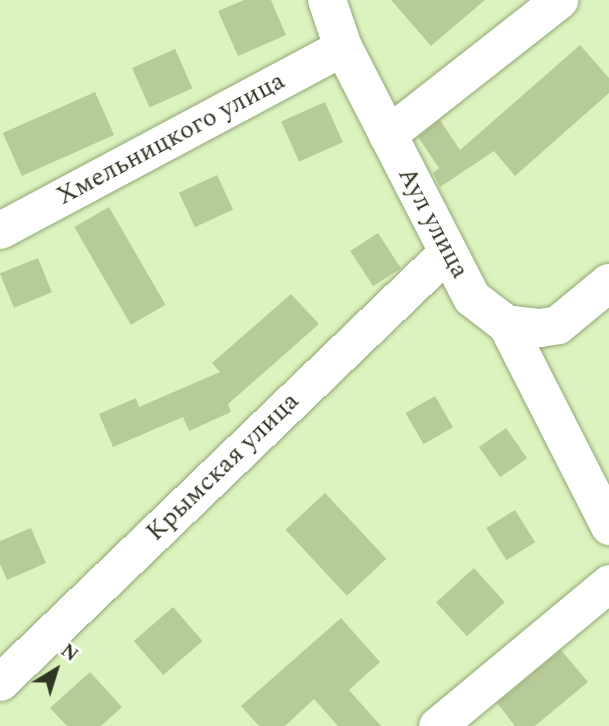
<!DOCTYPE html>
<html>
<head>
<meta charset="utf-8">
<style>
  body { margin:0 }
  #map { position:relative; width:609px; height:726px; overflow:hidden; background:#ddf3bf; font-family:Spectral,serif }
  div>[style] { position:absolute }
  [style*='--x'] { left:calc(var(--x)*1px); top:calc(var(--y)*1px); width:calc(var(--w)*1px); rotate:calc(var(--a)*1deg) }
  .building>* { inset:0; background:#b7cb99; transform-origin:0 0 }
  .roads { filter:drop-shadow(0 0 2px #92a675) drop-shadow(0 0 2px #92a675) }
  .minor>* { height:37px; margin:-18.5px; padding:0 18.5px; transform-origin:18.5px; border-radius:18.5px; background:#fff }
  .major>* { height:38px; margin:-19px; padding:0 19px; transform-origin:19px; border-radius:19px; background:#fff }
  span { translate:-50% -50%; white-space:nowrap; text-align:center; line-height:1.15; -webkit-text-stroke:6px #fff; paint-order:stroke }
  .street-label { font-size:26px; color:#2f3723 }
  .north { position:absolute; left:21px; top:635px; width:70px; height:70px; -webkit-text-stroke:5px #fff; paint-order:stroke; rotate:38deg; font-size:19px; font-weight:700; line-height:28px; text-align:center; color:#2f3723 }
  .north::after { content:''; display:block; margin:auto; width:24px; height:32px; background:#2f3723; clip-path:polygon(50% 0,100% 100%,50% 72%,0 100%) }
</style>
</head>
<body>
<div id="map">
  <div class="building">
    <div style="clip-path:polygon(244px 0,271px 0,286px 35px,238px 56px,218px 11px)"></div>
    <div style="clip-path:polygon(391px 0,485px 0,431px 46px)"></div>
    <div style="clip-path:polygon(580px 45px,609px 78px,609px 93px,515px 176px,494px 151px,440px 187px,433px 173px,439px 168px,418px 137px,440px 120px,460px 150px)"></div>
    <div style="left:175px;top:49px;width:43px;height:47px;rotate:66deg"></div>
    <div style="left:95px;top:92px;width:47px;height:101px;rotate:66deg"></div>
    <div style="left:325px;top:102px;width:44px;height:48px;rotate:66deg"></div>
    <div style="left:217px;top:175px;width:38px;height:42px;rotate:65deg"></div>
    <div style="left:109px;top:207px;width:113px;height:40px;rotate:60deg"></div>
    <div style="left:378px;top:233px;width:42px;height:33px;rotate:57deg"></div>
    <div style="left:38px;top:258px;width:37px;height:41px;rotate:68deg"></div>
    <div style="clip-path:polygon(291px 294px,319px 324px,228px 404px,231px 412px,189px 431px,183px 417px,113px 447px,99px 414px,136px 398px,139px 407px,220px 372px,212px 363px)"></div>
    <div style="left:435px;top:396px;width:36px;height:34px;rotate:60deg"></div>
    <div style="left:506px;top:428px;width:37px;height:33px;rotate:55deg"></div>
    <div style="left:325px;top:493px;width:90px;height:54px;rotate:47deg"></div>
    <div style="left:515px;top:510px;width:38px;height:34px;rotate:58deg"></div>
    <div style="clip-path:polygon(31px 528px,46px 563px,7px 580px,0 564px,0 541px)"></div>
    <div style="left:474px;top:568px;width:46px;height:51px;rotate:48deg"></div>
    <div style="left:173px;top:607px;width:45px;height:52px;rotate:49deg"></div>
    <div style="clip-path:polygon(341px 618px,380px 662px,349px 690px,381px 726px,338px 726px,314px 699px,285px 726px,259px 726px,241px 706px)"></div>
    <div style="clip-path:polygon(561px 650px,588px 682px,535px 726px,515px 726px,497px 703px)"></div>
    <div style="clip-path:polygon(90px 672px,122px 707px,101px 726px,67px 726px,50px 708px)"></div>
  </div>
  <div class="roads">
    <div class="minor">
      <div style="--x:387;--y:135;--w:219;--a:-38.1"></div>
      <div style="--x:0;--y:230;--w:389;--a:-28.1"></div>
      <div style="--x:506;--y:324;--w:227;--a:63"></div>
      <div style="--x:0;--y:682;--w:620;--a:-43.89"></div>
      <div style="--x:437;--y:726;--w:224;--a:-39.7"></div>
    </div>
    <div class="major">
      <div style="--x:327;--y:0;--w:50;--a:71.2"></div>
      <div style="--x:343;--y:47;--w:282;--a:62.8"></div>
      <div style="--x:472;--y:298;--w:43;--a:37.4"></div>
      <div style="--x:506;--y:324;--w:34;--a:7"></div>
      <div style="--x:540;--y:328;--w:18;--a:-9"></div>
      <div style="--x:558;--y:325;--w:66;--a:-39.5"></div>
    </div>
  </div>
  <div class="street-label">
    <span style="left:171px;top:139px;rotate:-28deg">Хмельницкого улица</span>
    <span style="left:433px;top:223px;rotate:62deg">Аул улица</span>
    <span style="left:223px;top:467px;rotate:-44deg">Крымская улица</span>
  </div>
  <div class="north">N</div>
</div>
</body>
</html>
